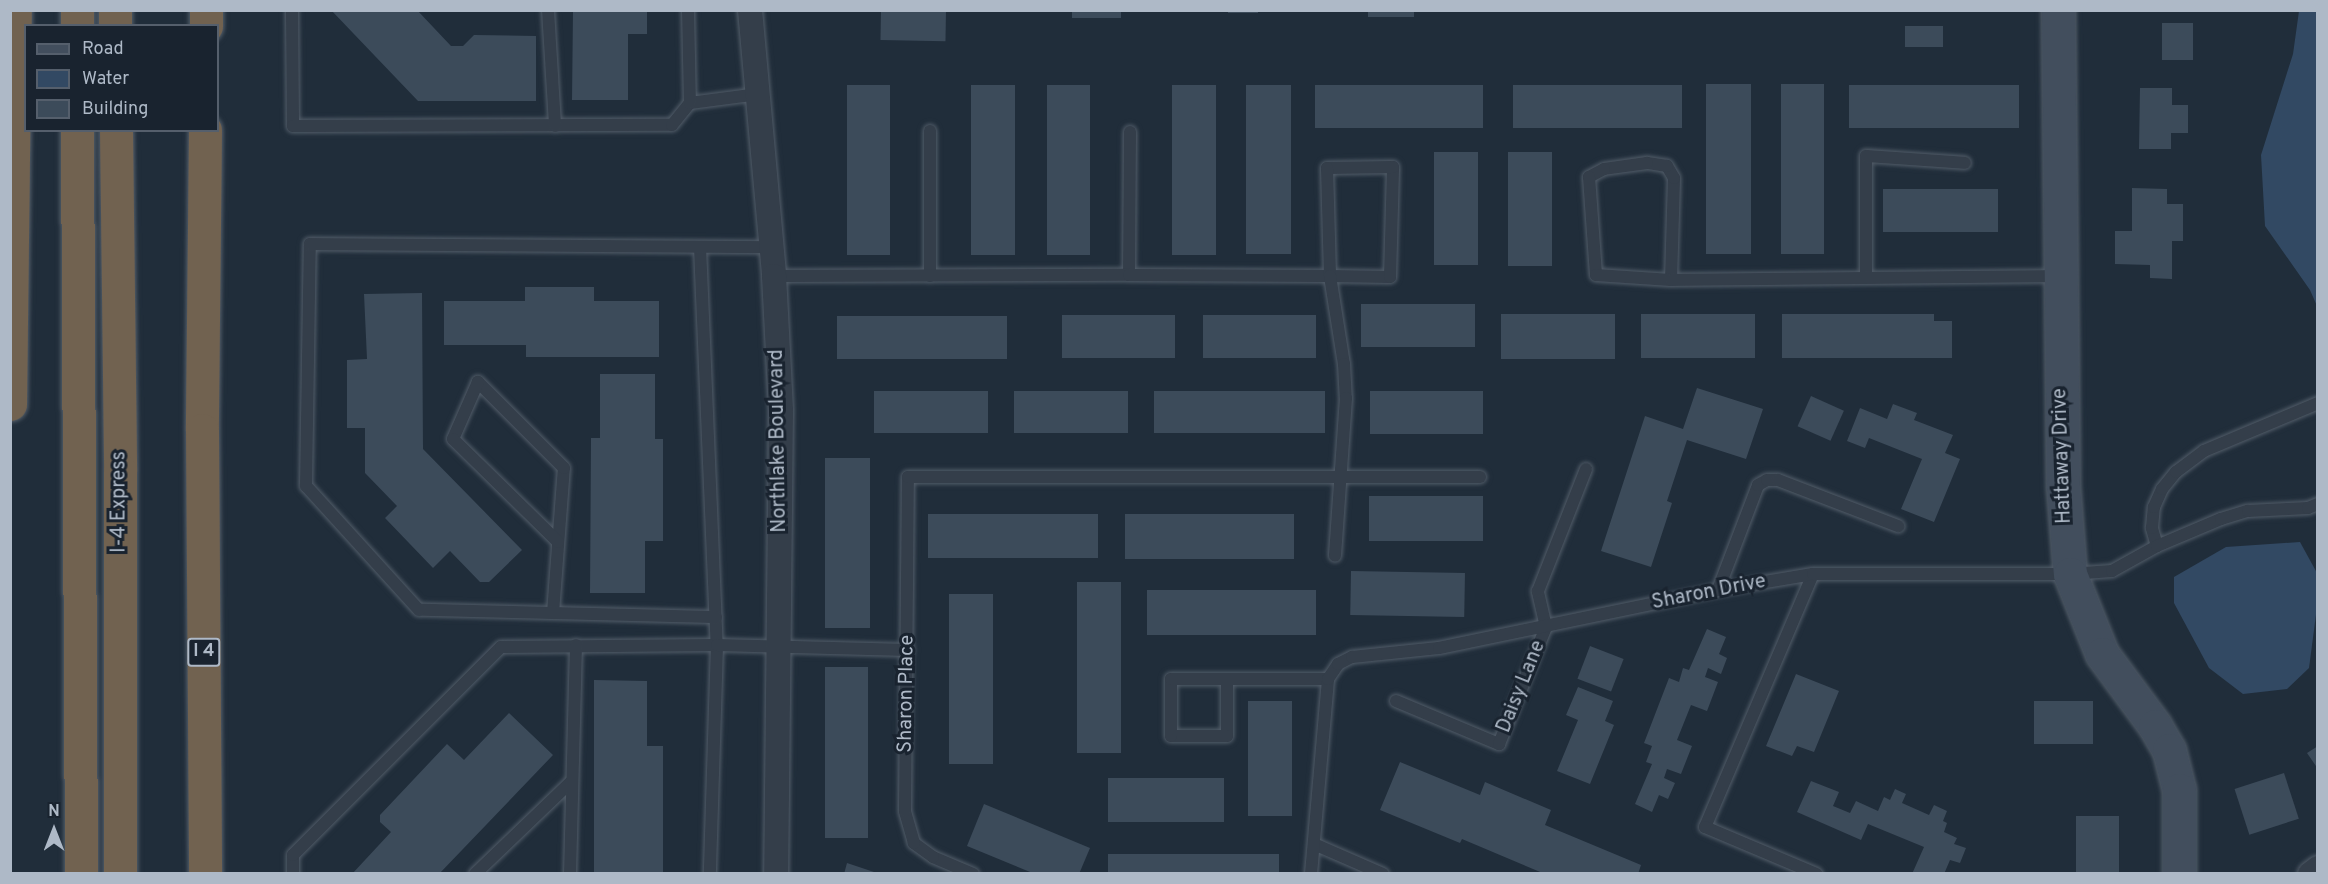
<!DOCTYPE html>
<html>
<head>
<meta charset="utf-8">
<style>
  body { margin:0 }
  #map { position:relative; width:2328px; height:884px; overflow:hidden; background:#202d3a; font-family:Overpass,sans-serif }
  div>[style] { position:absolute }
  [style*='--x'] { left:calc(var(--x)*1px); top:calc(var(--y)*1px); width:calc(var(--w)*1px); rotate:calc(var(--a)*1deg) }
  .water>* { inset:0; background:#324963 }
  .building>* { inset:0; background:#3c4b5a; transform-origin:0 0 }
  .roads { filter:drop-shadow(0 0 2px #515c68) drop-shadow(0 0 2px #515c68) }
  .lane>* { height:12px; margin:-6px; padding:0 6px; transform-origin:6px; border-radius:6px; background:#343e4a }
  .street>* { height:24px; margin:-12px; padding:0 12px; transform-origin:12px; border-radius:12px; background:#343e4a }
  .secondary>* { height:33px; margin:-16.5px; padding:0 16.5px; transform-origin:16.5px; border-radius:16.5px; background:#424e5d }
  .highway>* { height:33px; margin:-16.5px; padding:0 16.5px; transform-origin:16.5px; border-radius:16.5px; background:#716250 }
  span { translate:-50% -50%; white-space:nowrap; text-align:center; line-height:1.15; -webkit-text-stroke:6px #19232f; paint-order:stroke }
  .shield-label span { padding:2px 4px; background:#19232f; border:2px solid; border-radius:4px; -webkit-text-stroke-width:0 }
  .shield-label { font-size:18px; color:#aeb9c7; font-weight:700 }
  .street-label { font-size:20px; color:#aeb9c7 }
  .frame { position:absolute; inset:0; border:12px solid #aeb9c7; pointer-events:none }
  .legend { position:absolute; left:24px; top:24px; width:195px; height:108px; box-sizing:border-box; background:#19232f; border:2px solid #555f6c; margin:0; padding:8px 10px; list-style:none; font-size:18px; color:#aeb9c7 }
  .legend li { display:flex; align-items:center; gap:12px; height:30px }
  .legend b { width:30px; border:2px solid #555f6c }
  .north { position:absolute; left:24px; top:800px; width:60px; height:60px; -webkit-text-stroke:4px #19232f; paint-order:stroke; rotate:0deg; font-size:16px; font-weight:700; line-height:24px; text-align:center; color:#aeb9c7 }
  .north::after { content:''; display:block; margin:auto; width:21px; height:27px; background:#aeb9c7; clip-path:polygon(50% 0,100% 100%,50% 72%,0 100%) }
</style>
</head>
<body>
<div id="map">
  <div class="water">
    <div style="clip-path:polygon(2299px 11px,2317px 11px,2317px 306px,2310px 290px,2265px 226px,2261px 155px,2293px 54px)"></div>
    <div style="clip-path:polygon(2300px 542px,2317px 573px,2317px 607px,2309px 668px,2287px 689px,2243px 694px,2209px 668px,2174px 603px,2174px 577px,2226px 547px)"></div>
  </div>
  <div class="building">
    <div style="clip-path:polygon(331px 10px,417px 10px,451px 46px,463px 46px,474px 35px,536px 36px,536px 101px,418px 101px)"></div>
    <div style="clip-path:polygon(573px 10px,647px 10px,647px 34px,628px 34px,628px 100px,572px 100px)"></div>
    <div style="left:881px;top:10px;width:65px;height:30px;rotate:1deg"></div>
    <div style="left:1072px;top:10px;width:49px;height:8px"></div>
    <div style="left:1228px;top:10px;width:30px;height:3px"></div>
    <div style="left:1368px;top:10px;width:46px;height:7px"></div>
    <div style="left:2162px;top:23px;width:31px;height:37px"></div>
    <div style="left:1905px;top:26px;width:38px;height:21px"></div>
    <div style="left:1706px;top:84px;width:45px;height:170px"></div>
    <div style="left:1781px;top:84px;width:43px;height:170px"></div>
    <div style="left:847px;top:85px;width:43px;height:170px"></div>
    <div style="left:971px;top:85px;width:44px;height:170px"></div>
    <div style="left:1047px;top:85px;width:43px;height:170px"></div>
    <div style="left:1172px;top:85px;width:44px;height:170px"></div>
    <div style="left:1246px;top:85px;width:45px;height:169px"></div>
    <div style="left:1315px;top:85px;width:168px;height:43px"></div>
    <div style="left:1513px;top:85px;width:169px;height:43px"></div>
    <div style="left:1849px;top:85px;width:170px;height:43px"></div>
    <div style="clip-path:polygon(2140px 88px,2172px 88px,2172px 105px,2188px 105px,2188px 133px,2171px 133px,2171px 149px,2139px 149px)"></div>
    <div style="left:1434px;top:152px;width:44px;height:113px"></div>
    <div style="left:1508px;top:152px;width:44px;height:114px"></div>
    <div style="clip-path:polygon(2132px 188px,2167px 189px,2167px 204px,2183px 204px,2183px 241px,2172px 241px,2172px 279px,2150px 278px,2150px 265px,2115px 264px,2115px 231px,2132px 231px)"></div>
    <div style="left:1883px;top:189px;width:115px;height:43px"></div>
    <div style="clip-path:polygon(525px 287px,594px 287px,594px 301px,659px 301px,659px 357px,526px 357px,526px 345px,444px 345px,444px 301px,525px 301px)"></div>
    <div style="clip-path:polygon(422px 293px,423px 449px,522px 550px,489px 582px,480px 582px,450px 551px,433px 568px,385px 518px,397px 506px,365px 473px,365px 428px,347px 428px,347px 360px,367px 359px,364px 294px)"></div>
    <div style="left:1361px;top:304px;width:114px;height:43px"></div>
    <div style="left:1501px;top:314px;width:114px;height:45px"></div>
    <div style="left:1641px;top:314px;width:114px;height:44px"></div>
    <div style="clip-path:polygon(1782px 314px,1934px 314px,1934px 321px,1952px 321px,1952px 358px,1782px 358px)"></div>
    <div style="left:1062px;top:315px;width:113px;height:43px"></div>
    <div style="left:1203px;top:315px;width:113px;height:43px"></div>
    <div style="left:837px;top:316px;width:170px;height:43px"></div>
    <div style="clip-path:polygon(600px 374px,655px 374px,655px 439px,663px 439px,663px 541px,645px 541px,645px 593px,590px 593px,591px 438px,600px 438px)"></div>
    <div style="clip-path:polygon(1697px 388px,1763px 409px,1746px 459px,1687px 440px,1667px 501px,1672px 503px,1651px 567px,1601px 551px,1645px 416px,1683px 429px)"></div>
    <div style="left:874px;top:391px;width:114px;height:42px"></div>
    <div style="left:1014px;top:391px;width:114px;height:42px"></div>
    <div style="left:1154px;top:391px;width:171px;height:42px"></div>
    <div style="left:1370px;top:391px;width:113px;height:43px"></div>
    <div style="left:1811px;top:396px;width:36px;height:33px;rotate:24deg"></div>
    <div style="clip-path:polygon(1893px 404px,1917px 413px,1914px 420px,1953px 435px,1945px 453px,1960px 459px,1934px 522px,1901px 509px,1922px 459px,1869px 438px,1865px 448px,1847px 441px,1860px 408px,1887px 419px)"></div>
    <div style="left:825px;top:458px;width:45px;height:170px"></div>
    <div style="left:1369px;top:496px;width:114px;height:45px"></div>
    <div style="left:928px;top:514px;width:170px;height:44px"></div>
    <div style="left:1125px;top:514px;width:169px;height:45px"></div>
    <div style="left:1351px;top:571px;width:114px;height:44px;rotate:1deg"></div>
    <div style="left:1077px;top:582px;width:44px;height:171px"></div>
    <div style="left:1147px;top:590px;width:169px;height:45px"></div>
    <div style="left:949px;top:594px;width:44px;height:170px"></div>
    <div style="clip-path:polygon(1707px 629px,1726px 637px,1719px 654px,1727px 658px,1721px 674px,1708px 668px,1705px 677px,1718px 682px,1707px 711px,1691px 705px,1677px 740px,1692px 746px,1681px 774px,1667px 769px,1664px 778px,1675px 783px,1668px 799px,1659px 795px,1652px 812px,1635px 804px,1652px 764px,1646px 762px,1652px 746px,1644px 743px,1669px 678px,1679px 682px,1683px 668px,1689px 670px)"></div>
    <div style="left:1590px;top:646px;width:36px;height:35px;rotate:21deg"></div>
    <div style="left:825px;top:667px;width:43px;height:171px"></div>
    <div style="clip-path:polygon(1796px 674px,1839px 691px,1814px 752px,1797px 746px,1792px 756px,1766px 746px)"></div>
    <div style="clip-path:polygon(594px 680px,647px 681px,647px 746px,663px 746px,663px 874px,594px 874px)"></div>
    <div style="clip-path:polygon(1578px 687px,1613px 701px,1605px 721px,1614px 725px,1590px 784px,1557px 771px,1578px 720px,1566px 715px)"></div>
    <div style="left:1248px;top:701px;width:44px;height:115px"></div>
    <div style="left:2034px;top:701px;width:59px;height:43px"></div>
    <div style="clip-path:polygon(509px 713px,553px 755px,439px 874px,352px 874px,391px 832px,380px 822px,380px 815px,447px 744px,464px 760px)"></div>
    <div style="clip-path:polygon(2318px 746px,2318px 769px,2307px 753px)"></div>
    <div style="clip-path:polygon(1400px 762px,1480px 795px,1485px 782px,1551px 810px,1545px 825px,1641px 865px,1638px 874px,1545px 874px,1462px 839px,1460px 843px,1380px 810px)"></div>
    <div style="left:2284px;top:773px;width:48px;height:52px;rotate:72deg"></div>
    <div style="left:1108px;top:778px;width:116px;height:44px"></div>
    <div style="clip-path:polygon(1811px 781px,1839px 792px,1833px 806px,1850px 813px,1856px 801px,1878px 811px,1884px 797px,1890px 800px,1895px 789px,1906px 794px,1902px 803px,1929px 815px,1934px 805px,1947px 811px,1943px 821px,1947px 823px,1944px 832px,1957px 838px,1954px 844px,1966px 848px,1960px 863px,1950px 860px,1944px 874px,1912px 874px,1924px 847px,1868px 824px,1861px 840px,1797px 812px)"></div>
    <div style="clip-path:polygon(984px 804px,1090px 848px,1079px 874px,1035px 874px,967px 846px)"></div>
    <div style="left:2076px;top:816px;width:43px;height:58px"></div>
    <div style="left:1108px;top:854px;width:171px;height:20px"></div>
    <div style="clip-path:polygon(847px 863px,877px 873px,877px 874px,844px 874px)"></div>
  </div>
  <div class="roads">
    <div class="lane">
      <div style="--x:292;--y:10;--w:116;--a:89.5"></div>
      <div style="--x:293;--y:126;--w:379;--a:-0.2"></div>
      <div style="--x:672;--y:125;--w:28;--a:-51"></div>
      <div style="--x:690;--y:103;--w:69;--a:-7.5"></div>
      <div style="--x:548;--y:10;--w:116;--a:86.5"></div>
      <div style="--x:688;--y:10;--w:93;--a:88.8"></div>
      <div style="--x:930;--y:131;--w:145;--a:90"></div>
      <div style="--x:700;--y:247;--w:398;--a:87.6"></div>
      <div style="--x:717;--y:645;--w:229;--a:91.8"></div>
      <div style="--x:1129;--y:275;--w:143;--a:-89.6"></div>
      <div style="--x:774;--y:276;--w:355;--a:-0.2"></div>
      <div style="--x:1129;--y:275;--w:201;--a:0.3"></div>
      <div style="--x:1330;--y:276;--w:60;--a:1"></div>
      <div style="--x:1390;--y:277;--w:110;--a:-88.4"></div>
      <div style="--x:1393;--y:167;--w:66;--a:179.1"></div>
      <div style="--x:1327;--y:168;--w:108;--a:88.4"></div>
      <div style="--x:1330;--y:276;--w:89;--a:81"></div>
      <div style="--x:1344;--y:364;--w:34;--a:87"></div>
      <div style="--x:1346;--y:398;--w:158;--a:94"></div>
      <div style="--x:1866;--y:277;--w:121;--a:-90"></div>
      <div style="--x:1866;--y:156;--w:99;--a:4"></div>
      <div style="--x:1671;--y:280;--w:102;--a:-88.3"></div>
      <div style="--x:1674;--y:178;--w:14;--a:-120"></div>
      <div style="--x:1667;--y:166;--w:20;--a:-171"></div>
      <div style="--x:1647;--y:163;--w:43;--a:172.1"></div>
      <div style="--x:1604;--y:169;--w:17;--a:152"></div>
      <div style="--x:1589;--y:177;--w:98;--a:85.9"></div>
      <div style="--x:1596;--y:275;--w:75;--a:3.8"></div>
      <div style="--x:1671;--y:280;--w:387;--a:-0.6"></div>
      <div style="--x:2157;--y:546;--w:19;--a:-106"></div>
      <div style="--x:2152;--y:528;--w:21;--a:-85"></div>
      <div style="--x:2154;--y:507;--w:20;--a:-66"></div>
      <div style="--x:2162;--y:489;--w:22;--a:-51"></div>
      <div style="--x:2176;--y:472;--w:35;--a:-37"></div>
      <div style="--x:2204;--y:451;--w:124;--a:-22.8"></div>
      <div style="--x:1813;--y:574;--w:275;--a:113.1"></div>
      <div style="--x:1705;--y:827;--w:121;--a:22.9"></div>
      <div style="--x:1718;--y:590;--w:112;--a:-69.1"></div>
      <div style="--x:1758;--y:485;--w:10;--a:-29"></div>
      <div style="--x:1767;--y:480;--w:11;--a:0"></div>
      <div style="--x:1778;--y:480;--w:129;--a:21"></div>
      <div style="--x:553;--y:613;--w:145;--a:-85.7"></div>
      <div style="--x:564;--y:468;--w:122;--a:-135"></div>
      <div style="--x:478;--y:382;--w:62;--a:113.7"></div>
      <div style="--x:453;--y:439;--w:147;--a:44.4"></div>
      <div style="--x:716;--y:617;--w:297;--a:-178.6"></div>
      <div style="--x:419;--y:610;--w:168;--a:-132.3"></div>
      <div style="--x:306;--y:486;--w:242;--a:-89.1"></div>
      <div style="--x:310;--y:244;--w:462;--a:0.4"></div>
      <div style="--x:1227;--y:679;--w:57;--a:90"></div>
      <div style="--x:1227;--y:736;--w:56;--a:180"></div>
      <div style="--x:1171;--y:736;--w:57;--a:-90"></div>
      <div style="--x:1171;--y:679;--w:157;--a:0"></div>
      <div style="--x:1396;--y:701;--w:112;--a:22.7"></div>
      <div style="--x:1499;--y:744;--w:126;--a:-68.1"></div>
      <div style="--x:1546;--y:627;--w:37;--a:-103"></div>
      <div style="--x:1538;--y:591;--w:131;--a:-68.5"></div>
      <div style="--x:1314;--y:844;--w:75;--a:23.5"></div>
      <div style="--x:293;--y:874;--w:19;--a:-90"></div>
      <div style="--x:293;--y:855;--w:294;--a:-45"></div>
      <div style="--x:501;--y:647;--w:216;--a:-0.5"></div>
      <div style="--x:717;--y:645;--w:191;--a:1.5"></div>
      <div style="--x:475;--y:874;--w:133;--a:-43.8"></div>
      <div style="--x:570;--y:874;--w:229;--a:-88.5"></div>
      <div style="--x:973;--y:874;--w:43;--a:-157"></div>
      <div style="--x:933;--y:857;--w:24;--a:-144"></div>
      <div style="--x:914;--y:843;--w:33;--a:-106"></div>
      <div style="--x:905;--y:811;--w:334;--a:-89.5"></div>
      <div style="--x:908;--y:477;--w:572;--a:0"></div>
      <div style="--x:1311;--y:874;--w:196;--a:-85"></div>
      <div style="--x:1328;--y:679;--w:18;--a:-56"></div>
      <div style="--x:1338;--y:664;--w:16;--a:-27"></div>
      <div style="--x:1352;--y:657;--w:87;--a:-5.9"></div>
      <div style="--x:1439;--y:648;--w:285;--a:-11.7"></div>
      <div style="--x:1718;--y:590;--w:96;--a:-9.6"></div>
      <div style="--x:1813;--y:574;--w:257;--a:0"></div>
      <div style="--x:2070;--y:574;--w:42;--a:-4.1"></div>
      <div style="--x:2112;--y:571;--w:51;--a:-29.1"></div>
      <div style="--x:2157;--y:546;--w:69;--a:-22.9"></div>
      <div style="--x:2221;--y:519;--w:28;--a:-17"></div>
      <div style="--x:2248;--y:511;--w:60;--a:-2.9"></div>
      <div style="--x:2308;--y:508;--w:11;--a:-22"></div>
    </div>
    <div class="street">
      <div style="--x:750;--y:10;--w:267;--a:84.8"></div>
      <div style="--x:774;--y:276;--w:135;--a:87"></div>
      <div style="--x:781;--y:411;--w:463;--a:90.6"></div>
      <div style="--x:2310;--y:874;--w:10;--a:-37"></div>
    </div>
    <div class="secondary">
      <div style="--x:2058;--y:10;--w:476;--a:89.4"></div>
      <div style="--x:2063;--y:486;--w:88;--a:85.5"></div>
      <div style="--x:2070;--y:574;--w:86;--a:68.2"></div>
      <div style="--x:2102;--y:654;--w:89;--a:53.6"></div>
      <div style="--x:2155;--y:726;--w:28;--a:60"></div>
      <div style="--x:2169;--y:750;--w:41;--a:76"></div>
      <div style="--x:2179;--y:790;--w:84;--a:90"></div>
    </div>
    <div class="highway">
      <div style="--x:77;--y:10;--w:16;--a:90"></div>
      <div style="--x:115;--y:10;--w:16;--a:90"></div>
      <div style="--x:206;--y:26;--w:16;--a:-90"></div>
      <div style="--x:77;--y:130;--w:744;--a:89.69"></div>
      <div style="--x:116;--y:130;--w:341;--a:89.3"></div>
      <div style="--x:120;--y:471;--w:403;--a:90"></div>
      <div style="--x:205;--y:130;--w:300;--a:90.6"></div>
      <div style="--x:202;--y:430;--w:444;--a:89.6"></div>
      <div style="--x:10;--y:404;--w:394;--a:-89.3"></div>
    </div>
  </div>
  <div class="shield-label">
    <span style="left:204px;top:652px">I 4</span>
  </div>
  <div class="street-label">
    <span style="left:779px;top:441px;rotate:-91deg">Northlake Boulevard</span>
    <span style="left:2063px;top:456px;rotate:-92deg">Hattaway Drive</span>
    <span style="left:120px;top:502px;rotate:-90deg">I-4 Express</span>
    <span style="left:1709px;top:593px;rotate:-11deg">Sharon Drive</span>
    <span style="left:1522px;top:687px;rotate:-68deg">Daisy Lane</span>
    <span style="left:907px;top:694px;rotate:-89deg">Sharon Place</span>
  </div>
  <div class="frame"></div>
  <ul class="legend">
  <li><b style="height:8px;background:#424e5d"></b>Road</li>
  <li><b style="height:16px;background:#324963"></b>Water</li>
  <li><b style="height:16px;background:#3c4b5a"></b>Building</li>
  </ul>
  <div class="north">N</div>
</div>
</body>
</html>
